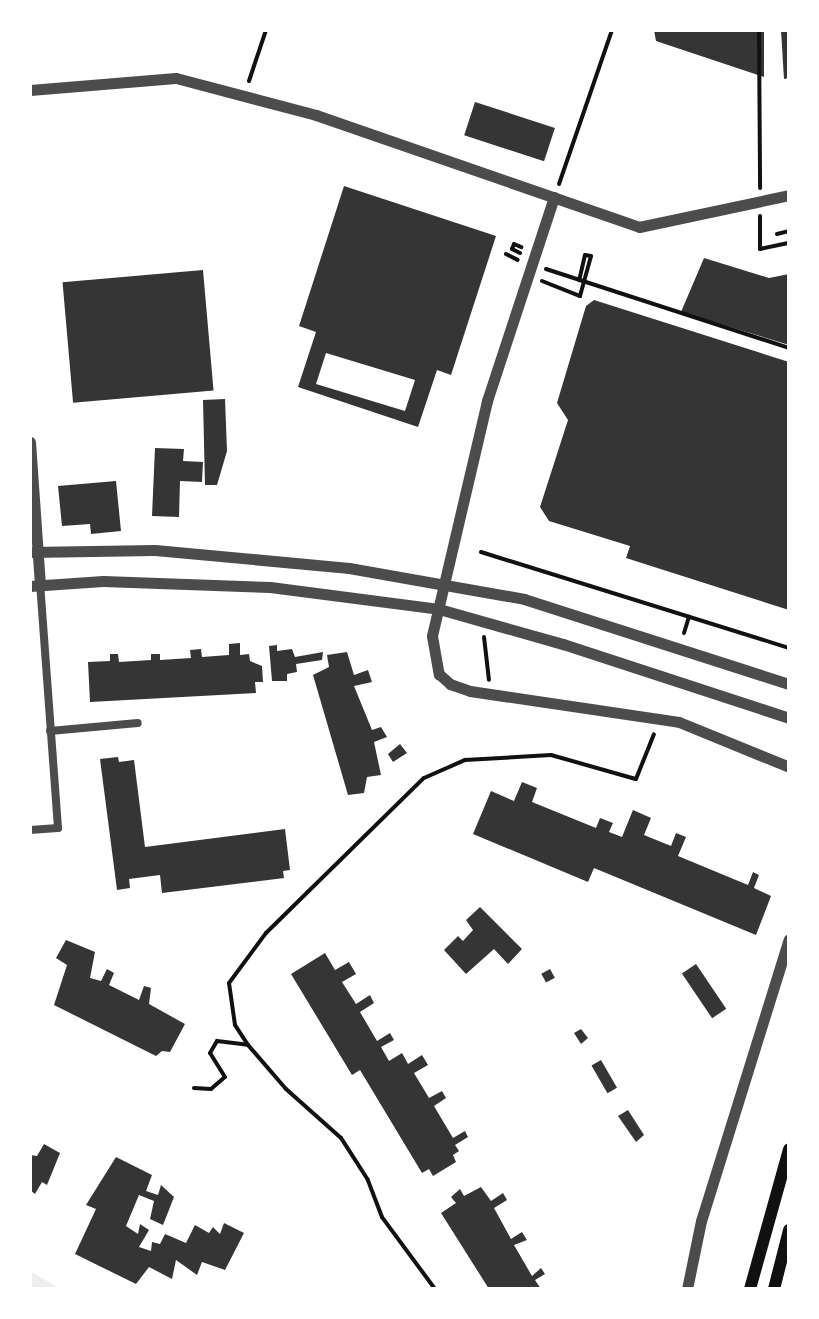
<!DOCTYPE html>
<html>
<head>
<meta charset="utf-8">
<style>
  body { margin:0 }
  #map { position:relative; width:819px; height:1319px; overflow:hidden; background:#fff; font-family:Lato,sans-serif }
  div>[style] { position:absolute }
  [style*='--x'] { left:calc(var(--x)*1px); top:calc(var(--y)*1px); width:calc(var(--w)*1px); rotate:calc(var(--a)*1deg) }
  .green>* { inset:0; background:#eee }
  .building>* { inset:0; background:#353535; transform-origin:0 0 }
  .path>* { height:4px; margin:-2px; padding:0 2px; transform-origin:2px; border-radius:2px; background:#111 }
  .minor>* { height:8px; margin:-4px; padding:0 4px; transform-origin:4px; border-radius:4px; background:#4c4c4c }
  .tertiary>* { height:11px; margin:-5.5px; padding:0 5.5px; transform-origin:5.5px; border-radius:5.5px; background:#4c4c4c }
  .secondary>* { height:12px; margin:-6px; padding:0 6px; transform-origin:6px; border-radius:6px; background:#111 }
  span { translate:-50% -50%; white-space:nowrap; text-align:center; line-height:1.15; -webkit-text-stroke:7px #fff; paint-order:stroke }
  .frame { position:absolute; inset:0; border:32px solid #fff; pointer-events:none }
</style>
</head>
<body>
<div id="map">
  <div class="green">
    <div style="clip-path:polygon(30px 1271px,61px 1289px,30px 1289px)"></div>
  </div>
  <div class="building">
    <div style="clip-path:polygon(654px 30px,764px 30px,764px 77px,656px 41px)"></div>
    <div style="clip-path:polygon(781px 30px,789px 30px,789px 78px,784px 79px)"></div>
    <div style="left:475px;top:102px;width:84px;height:35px;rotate:18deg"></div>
    <div style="clip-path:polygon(evenodd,344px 186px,496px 236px,451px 375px,437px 370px,418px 427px,298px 387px,316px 332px,299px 326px,344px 186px,326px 353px,415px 380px,405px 411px,316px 384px,326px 353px)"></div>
    <div style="clip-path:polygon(704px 258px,769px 278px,789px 274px,789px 345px,681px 312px)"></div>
    <div style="left:203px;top:270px;width:121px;height:141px;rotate:85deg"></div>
    <div style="clip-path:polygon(594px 300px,789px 362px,789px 610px,626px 558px,630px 546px,549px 521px,540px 507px,568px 420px,557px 403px,586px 306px)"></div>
    <div style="clip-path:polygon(225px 399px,227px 451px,217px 485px,205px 485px,203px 400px)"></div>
    <div style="clip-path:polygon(155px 448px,184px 449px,183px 461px,203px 462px,202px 482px,180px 481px,179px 517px,152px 516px)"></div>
    <div style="clip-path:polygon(116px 481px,121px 531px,91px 534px,90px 524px,62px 526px,58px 486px)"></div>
    <div style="clip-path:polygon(240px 643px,240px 655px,249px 654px,250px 661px,262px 666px,263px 682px,255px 682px,256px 693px,90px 702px,88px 662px,110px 661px,110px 654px,118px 654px,119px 662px,151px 660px,151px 654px,160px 654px,160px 660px,191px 658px,190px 650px,201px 649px,202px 657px,229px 655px,229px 644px)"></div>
    <div style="clip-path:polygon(277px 645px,277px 651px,292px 649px,295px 657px,323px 652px,322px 660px,296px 664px,297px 672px,287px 674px,287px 681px,272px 681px,269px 646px)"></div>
    <div style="clip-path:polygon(347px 652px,354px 675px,368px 670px,372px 682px,354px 686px,372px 730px,381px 727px,387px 737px,374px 742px,381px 775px,367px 777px,364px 793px,348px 795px,313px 675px,329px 667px,327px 655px)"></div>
    <div style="clip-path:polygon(400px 744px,407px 753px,393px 762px,388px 754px)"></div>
    <div style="clip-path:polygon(118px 757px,119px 762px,134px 760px,145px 847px,285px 829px,290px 870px,283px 871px,284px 878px,162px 893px,160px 875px,129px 879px,130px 888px,117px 890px,100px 759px)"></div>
    <div style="clip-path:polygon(522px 782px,537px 788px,532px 802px,596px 828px,600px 818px,613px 823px,609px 832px,622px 837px,633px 810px,651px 818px,644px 835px,671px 846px,676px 833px,686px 837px,678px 856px,748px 885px,753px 872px,759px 875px,754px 888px,771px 896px,756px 935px,594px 868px,588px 882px,473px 834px,491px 791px,514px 801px)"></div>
    <div style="clip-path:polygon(480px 907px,522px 949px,508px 964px,494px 949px,466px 974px,444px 950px,458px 936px,463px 941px,473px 930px,466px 920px)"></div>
    <div style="clip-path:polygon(66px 940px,95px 952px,90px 978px,101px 981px,107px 969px,114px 973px,109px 985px,139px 1000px,144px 986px,151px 988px,149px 1004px,185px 1024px,170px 1052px,162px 1051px,156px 1056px,54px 1005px,67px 965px,56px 958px)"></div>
    <div style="clip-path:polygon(325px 953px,335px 970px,349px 962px,356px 974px,342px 982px,356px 1004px,370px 995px,374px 1003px,360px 1012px,377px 1041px,390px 1033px,394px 1040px,381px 1047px,389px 1061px,402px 1053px,408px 1064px,422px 1055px,428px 1065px,414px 1073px,429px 1098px,442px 1091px,446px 1098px,434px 1106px,453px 1138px,465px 1131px,468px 1137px,455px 1145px,459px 1151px,453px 1155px,456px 1162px,433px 1176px,429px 1169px,422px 1173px,360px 1070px,352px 1075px,291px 974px)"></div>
    <div style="left:696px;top:964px;width:54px;height:17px;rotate:56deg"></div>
    <div style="left:550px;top:969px;width:10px;height:10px;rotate:61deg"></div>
    <div style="clip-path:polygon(581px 1029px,588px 1038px,581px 1044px,574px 1033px)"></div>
    <div style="left:601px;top:1060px;width:32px;height:11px;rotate:60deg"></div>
    <div style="clip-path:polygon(628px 1110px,644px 1135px,636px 1142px,618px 1116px)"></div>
    <div style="clip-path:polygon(44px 1144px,60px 1153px,47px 1185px,42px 1182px,35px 1194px,30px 1190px,30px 1155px,37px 1156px)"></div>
    <div style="clip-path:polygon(116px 1157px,152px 1175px,146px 1191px,158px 1195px,161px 1185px,174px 1197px,163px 1225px,150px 1219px,154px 1201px,139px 1195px,126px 1226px,138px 1234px,140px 1224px,149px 1230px,139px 1247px,151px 1251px,152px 1242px,160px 1244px,165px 1234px,186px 1243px,195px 1225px,209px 1233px,213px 1227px,220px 1234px,224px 1223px,244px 1233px,225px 1270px,202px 1262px,197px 1275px,176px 1260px,172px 1279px,149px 1267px,136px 1284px,75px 1254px,96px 1209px,86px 1205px)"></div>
    <div style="clip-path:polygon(481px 1187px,491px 1201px,503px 1193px,507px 1200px,494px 1208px,511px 1239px,522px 1232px,527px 1240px,514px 1245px,532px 1276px,541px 1268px,545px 1274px,535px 1280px,541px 1289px,489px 1289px,441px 1213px,456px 1203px,451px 1197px,460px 1189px,464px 1196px)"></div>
  </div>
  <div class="path">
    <div style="--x:759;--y:30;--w:158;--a:89.6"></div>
    <div style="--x:249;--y:81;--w:54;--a:-71.6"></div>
    <div style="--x:559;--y:184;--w:163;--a:-71"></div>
    <div style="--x:760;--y:216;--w:33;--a:90"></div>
    <div style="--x:760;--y:249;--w:30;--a:-12"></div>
    <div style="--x:777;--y:234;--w:12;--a:-14"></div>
    <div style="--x:520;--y:253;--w:9;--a:-153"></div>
    <div style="--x:512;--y:249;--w:5;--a:-68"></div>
    <div style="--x:514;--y:244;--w:8;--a:23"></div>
    <div style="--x:506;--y:254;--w:13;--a:27"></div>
    <div style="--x:546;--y:269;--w:256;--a:18"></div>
    <div style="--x:542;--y:281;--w:41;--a:21.5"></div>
    <div style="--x:580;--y:296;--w:41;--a:-74.6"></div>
    <div style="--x:591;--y:256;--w:6;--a:-171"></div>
    <div style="--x:585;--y:255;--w:26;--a:103"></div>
    <div style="--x:481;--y:552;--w:323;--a:17.3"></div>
    <div style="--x:684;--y:633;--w:17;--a:-73"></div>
    <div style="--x:484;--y:637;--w:43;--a:83.4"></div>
    <div style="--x:194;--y:1088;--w:17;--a:3"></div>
    <div style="--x:211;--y:1089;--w:18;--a:-41"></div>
    <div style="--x:225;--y:1077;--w:28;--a:-122"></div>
    <div style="--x:210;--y:1053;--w:14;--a:-60"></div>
    <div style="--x:217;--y:1041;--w:31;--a:7"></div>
    <div style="--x:435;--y:1289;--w:89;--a:-126.4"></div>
    <div style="--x:382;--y:1217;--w:40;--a:-111"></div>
    <div style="--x:368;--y:1180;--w:50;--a:-122.7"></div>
    <div style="--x:341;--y:1138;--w:74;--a:-138.3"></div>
    <div style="--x:286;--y:1089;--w:58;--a:-130.8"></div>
    <div style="--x:248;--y:1045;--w:24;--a:-123"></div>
    <div style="--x:235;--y:1025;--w:42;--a:-98.1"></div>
    <div style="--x:229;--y:983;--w:62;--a:-53.5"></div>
    <div style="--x:266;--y:933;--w:221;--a:-44.5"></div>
    <div style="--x:424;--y:778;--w:45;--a:-23.7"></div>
    <div style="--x:465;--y:760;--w:86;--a:-3.3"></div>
    <div style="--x:551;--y:755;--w:88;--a:15.8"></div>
    <div style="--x:636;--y:779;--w:48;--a:-68.2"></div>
  </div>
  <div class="minor">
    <div style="--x:50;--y:731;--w:88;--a:-5.2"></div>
    <div style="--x:30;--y:830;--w:28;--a:-4"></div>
    <div style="--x:58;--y:828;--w:244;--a:-94.2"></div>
  </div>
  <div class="tertiary">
    <div style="--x:30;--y:90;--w:146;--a:-4.7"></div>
    <div style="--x:176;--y:78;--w:145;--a:14.8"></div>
    <div style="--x:316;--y:115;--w:342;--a:19.1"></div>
    <div style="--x:639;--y:227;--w:153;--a:-12"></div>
    <div style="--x:554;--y:197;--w:215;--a:108.2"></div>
    <div style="--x:487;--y:401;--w:241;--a:103.2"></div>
    <div style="--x:432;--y:636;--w:39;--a:80"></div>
    <div style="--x:439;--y:674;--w:15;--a:42"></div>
    <div style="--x:450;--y:684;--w:21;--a:19"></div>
    <div style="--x:470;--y:691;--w:211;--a:8.4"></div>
    <div style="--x:679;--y:722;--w:119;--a:22.2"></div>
    <div style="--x:30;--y:442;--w:143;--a:86"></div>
    <div style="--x:30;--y:552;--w:125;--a:-0.9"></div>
    <div style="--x:155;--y:550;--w:195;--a:5.3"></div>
    <div style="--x:349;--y:568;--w:178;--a:10"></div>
    <div style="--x:524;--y:599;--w:278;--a:17.8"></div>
    <div style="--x:30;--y:586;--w:73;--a:-3.9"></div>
    <div style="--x:103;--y:581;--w:167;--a:2.1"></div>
    <div style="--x:270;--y:587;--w:170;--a:7.4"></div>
    <div style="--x:439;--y:609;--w:129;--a:15.8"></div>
    <div style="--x:563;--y:644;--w:238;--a:18.1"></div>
    <div style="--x:687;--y:1289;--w:69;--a:-78.4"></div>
    <div style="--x:701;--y:1221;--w:295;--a:-72.7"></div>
  </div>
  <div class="secondary">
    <div style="--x:750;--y:1289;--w:145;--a:-74.4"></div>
    <div style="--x:774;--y:1289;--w:61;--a:-75.7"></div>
  </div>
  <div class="frame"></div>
</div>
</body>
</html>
